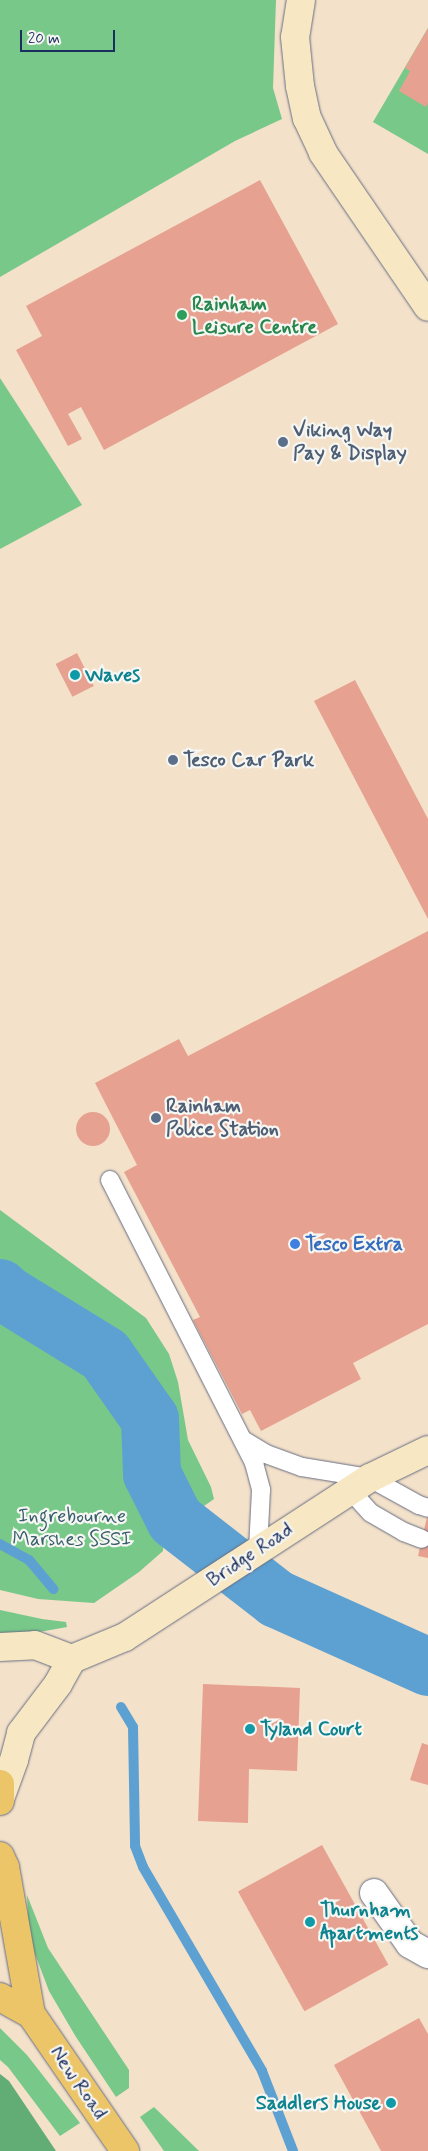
<!DOCTYPE html>
<html>
<head>
<meta charset="utf-8">
<style>
  body { margin:0 }
  #map { position:relative; width:428px; height:2151px; overflow:hidden; background:#f3e1c9; font-family:Mynerve,sans-serif }
  div>[style] { position:absolute }
  [style*='--x'] { left:calc(var(--x)*1px); top:calc(var(--y)*1px); width:calc(var(--w)*1px); rotate:calc(var(--a)*1deg) }
  .green>* { inset:0; background:#78c889 }
  .forest>* { inset:0; background:#62ac75 }
  .stream>* { height:10px; margin:-5px; padding:0 5px; transform-origin:5px; border-radius:5px; background:#5da1d2 }
  .river>* { height:58px; margin:-29px; padding:0 29px; transform-origin:29px; border-radius:29px; background:#5da1d2 }
  .building>* { inset:0; background:#e7a190; transform-origin:0 0 }
  .round { border-radius:50% }
  .roads { filter:drop-shadow(0 0 1px #676d83) drop-shadow(0 0 1px #676d83) }
  .lane>* { height:18px; margin:-9px; padding:0 9px; transform-origin:9px; border-radius:9px; background:#fff }
  .street>* { height:28px; margin:-14px; padding:0 14px; transform-origin:14px; border-radius:14px; background:#fff }
  .secondary>* { height:28px; margin:-14px; padding:0 14px; transform-origin:14px; border-radius:14px; background:#f7e8c3 }
  .primary>* { height:28px; margin:-14px; padding:0 14px; transform-origin:14px; border-radius:14px; background:#ecc569 }
  .dots>* { width:14px; height:14px; translate:-50% -50%; box-sizing:border-box; border:2px solid #f6f6f2; border-radius:50% }
  span { translate:-50% -50%; white-space:nowrap; text-align:center; line-height:1.15; -webkit-text-stroke:4.5px #f6f6f2; paint-order:stroke }
  .leisure-label { font-size:20px; color:#27864d; font-weight:700 }
  .left { translate:0 -50%; text-align:left }
  .service-label { font-size:20px; color:#4e5e75; font-weight:700 }
  .culture-label { font-size:20px; color:#0d838f; font-weight:700 }
  .right { translate:-100% -50%; text-align:right }
  .shop-label { font-size:20px; color:#366cbe; font-weight:700 }
  .park-label { font-size:20px; color:#375d6b }
  .street-label { font-size:20px; color:#1b2f5e }
  .scale { position:absolute; left:20px; top:30px; width:95px; height:22px; box-sizing:border-box; border:2px solid #1b2f5e; border-top:0; padding-left:6px; font-size:15px; line-height:18px; white-space:nowrap; color:#1b2f5e; -webkit-text-stroke:4px #f6f6f2; paint-order:stroke }
</style>
</head>
<body>
<div id="map">
  <div class="green">
    <div style="clip-path:polygon(0 0,276px 0,273px 88px,282px 119px,235px 141px,0 277px)"></div>
    <div style="clip-path:polygon(428px 28px,428px 154px,373px 122px)"></div>
    <div style="clip-path:polygon(0 378px,82px 505px,0 549px)"></div>
    <div style="clip-path:polygon(0 1210px,146px 1318px,169px 1354px,178px 1382px,188px 1440px,211px 1487px,214px 1499px,164px 1534px,163px 1551px,139px 1572px,94px 1603px,38px 1599px,0 1590px)"></div>
    <div style="clip-path:polygon(0 1610px,42px 1619px,66px 1622px,67px 1627px,28px 1634px,0 1633px)"></div>
    <div style="clip-path:polygon(27px 1895px,48px 1948px,129px 2070px,129px 2088px,116px 2097px,76px 2037px,49px 1991px,29px 1938px)"></div>
    <div style="clip-path:polygon(0 2028px,27px 2055px,80px 2123px,60px 2136px,8px 2067px,0 2060px)"></div>
    <div style="clip-path:polygon(154px 2107px,199px 2151px,164px 2151px,140px 2117px)"></div>
  </div>
  <div class="forest">
    <div style="clip-path:polygon(0 2074px,9px 2081px,56px 2151px,0 2151px)"></div>
  </div>
  <div class="stream">
    <div style="--x:0;--y:1544;--w:33;--a:29"></div>
    <div style="--x:29;--y:1560;--w:38;--a:50"></div>
    <div style="--x:121;--y:1707;--w:23;--a:59"></div>
    <div style="--x:133;--y:1727;--w:119;--a:89"></div>
    <div style="--x:135;--y:1846;--w:22;--a:69"></div>
    <div style="--x:143;--y:1867;--w:236;--a:59.7"></div>
    <div style="--x:262;--y:2071;--w:86;--a:68.8"></div>
  </div>
  <div class="river">
    <div style="--x:0;--y:1288;--w:8;--a:45"></div>
    <div style="--x:6;--y:1294;--w:116;--a:31.6"></div>
    <div style="--x:105;--y:1355;--w:78;--a:54.9"></div>
    <div style="--x:150;--y:1419;--w:55;--a:87.9"></div>
    <div style="--x:152;--y:1474;--w:51;--a:63.4"></div>
    <div style="--x:175;--y:1520;--w:129;--a:37.8"></div>
    <div style="--x:277;--y:1599;--w:166;--a:24.2"></div>
  </div>
  <div class="building">
    <div style="clip-path:polygon(428px 28px,428px 103px,426px 107px,399px 91px,410px 71px,405px 68px)"></div>
    <div style="clip-path:polygon(260px 180px,338px 324px,104px 450px,81px 407px,68px 414px,82px 439px,68px 446px,16px 350px,42px 336px,26px 306px)"></div>
    <div style="left:77px;top:653px;width:37px;height:24px;rotate:63deg"></div>
    <div style="clip-path:polygon(355px 680px,428px 819px,428px 919px,314px 701px)"></div>
    <div style="clip-path:polygon(428px 931px,428px 1324px,353px 1363px,361px 1379px,261px 1431px,250px 1410px,242px 1414px,193px 1320px,200px 1317px,124px 1172px,137px 1165px,95px 1083px,179px 1039px,188px 1056px)"></div>
    <div class="round" style="left:76px;top:1112px;width:34px;height:34px"></div>
    <div style="clip-path:polygon(427px 1517px,428px 1517px,428px 1558px,418px 1556px)"></div>
    <div style="clip-path:polygon(203px 1684px,300px 1688px,297px 1771px,249px 1769px,248px 1823px,198px 1821px)"></div>
    <div style="clip-path:polygon(422px 1743px,428px 1745px,428px 1785px,410px 1780px)"></div>
    <div style="left:322px;top:1845px;width:137px;height:96px;rotate:61deg"></div>
    <div style="clip-path:polygon(419px 2018px,428px 2034px,428px 2151px,381px 2151px,334px 2065px)"></div>
  </div>
  <div class="roads">
    <div class="lane">
      <div style="--x:110;--y:1180;--w:318;--a:63"></div>
      <div style="--x:254;--y:1463;--w:28;--a:75"></div>
      <div style="--x:261;--y:1490;--w:59;--a:92.9"></div>
      <div style="--x:243;--y:1440;--w:27;--a:31"></div>
      <div style="--x:266;--y:1454;--w:38;--a:20"></div>
      <div style="--x:302;--y:1467;--w:69;--a:9.2"></div>
      <div style="--x:370;--y:1478;--w:56;--a:28.9"></div>
      <div style="--x:419;--y:1505;--w:9;--a:18"></div>
      <div style="--x:350;--y:1490;--w:31;--a:48"></div>
      <div style="--x:371;--y:1513;--w:38;--a:30"></div>
      <div style="--x:404;--y:1532;--w:19;--a:21"></div>
    </div>
    <div class="street">
      <div style="--x:374;--y:1893;--w:62;--a:54.8"></div>
      <div style="--x:410;--y:1944;--w:21;--a:29"></div>
    </div>
    <div class="secondary">
      <div style="--x:301;--y:0;--w:37;--a:99"></div>
      <div style="--x:295;--y:37;--w:49;--a:84.2"></div>
      <div style="--x:300;--y:86;--w:33;--a:78"></div>
      <div style="--x:307;--y:118;--w:38;--a:65"></div>
      <div style="--x:323;--y:153;--w:186;--a:55.7"></div>
      <div style="--x:0;--y:1647;--w:35;--a:-3"></div>
      <div style="--x:35;--y:1645;--w:40;--a:21"></div>
      <div style="--x:72;--y:1659;--w:57;--a:-22.5"></div>
      <div style="--x:125;--y:1637;--w:292;--a:-33"></div>
      <div style="--x:370;--y:1478;--w:64;--a:-25.8"></div>
      <div style="--x:1;--y:1796;--w:38;--a:-70"></div>
      <div style="--x:14;--y:1760;--w:28;--a:-75"></div>
      <div style="--x:21;--y:1733;--w:61;--a:-52.9"></div>
      <div style="--x:58;--y:1684;--w:29;--a:-61"></div>
    </div>
    <div class="primary">
      <div style="--x:0;--y:1784;--w:17;--a:90"></div>
      <div style="--x:0;--y:1856;--w:12;--a:66"></div>
      <div style="--x:5;--y:1867;--w:149;--a:80"></div>
      <div style="--x:31;--y:2014;--w:166;--a:55.5"></div>
      <div style="--x:0;--y:1997;--w:35;--a:29"></div>
    </div>
  </div>
  <div class="dots">
    <div style="left:182px;top:315px;background:#2e9e5b"></div>
    <div style="left:283px;top:442px;background:#5c6f8a"></div>
    <div style="left:75px;top:675px;background:#0f9aa8"></div>
    <div style="left:173px;top:760px;background:#5c6f8a"></div>
    <div style="left:156px;top:1118px;background:#5c6f8a"></div>
    <div style="left:295px;top:1244px;background:#3f7fe0"></div>
    <div style="left:250px;top:1729px;background:#0f9aa8"></div>
    <div style="left:310px;top:1922px;background:#0f9aa8"></div>
    <div style="left:391px;top:2103px;background:#0f9aa8"></div>
  </div>
  <div class="leisure-label">
    <span class="left" style="left:192px;top:316px">Rainham<br>Leisure Centre</span>
  </div>
  <div class="service-label">
    <span class="left" style="left:293px;top:442px">Viking Way<br>Pay &amp; Display</span>
    <span class="left" style="left:183px;top:760px">Tesco Car Park</span>
    <span class="left" style="left:166px;top:1118px">Rainham<br>Police Station</span>
  </div>
  <div class="culture-label">
    <span class="left" style="left:85px;top:675px">Waves</span>
    <span class="left" style="left:260px;top:1729px">Tyland Court</span>
    <span class="left" style="left:320px;top:1922px">Thurnham<br>Apartments</span>
    <span class="right" style="left:381px;top:2103px">Saddlers House</span>
  </div>
  <div class="shop-label">
    <span class="left" style="left:305px;top:1244px">Tesco Extra</span>
  </div>
  <div class="park-label">
    <span style="left:72px;top:1528px">Ingrebourne<br>Marshes SSSI</span>
  </div>
  <div class="street-label">
    <span style="left:250px;top:1555px;rotate:-34deg">Bridge Road</span>
    <span style="left:78px;top:2083px;rotate:55deg">New Road</span>
  </div>
  <div class="scale">20 m</div>
</div>
</body>
</html>
